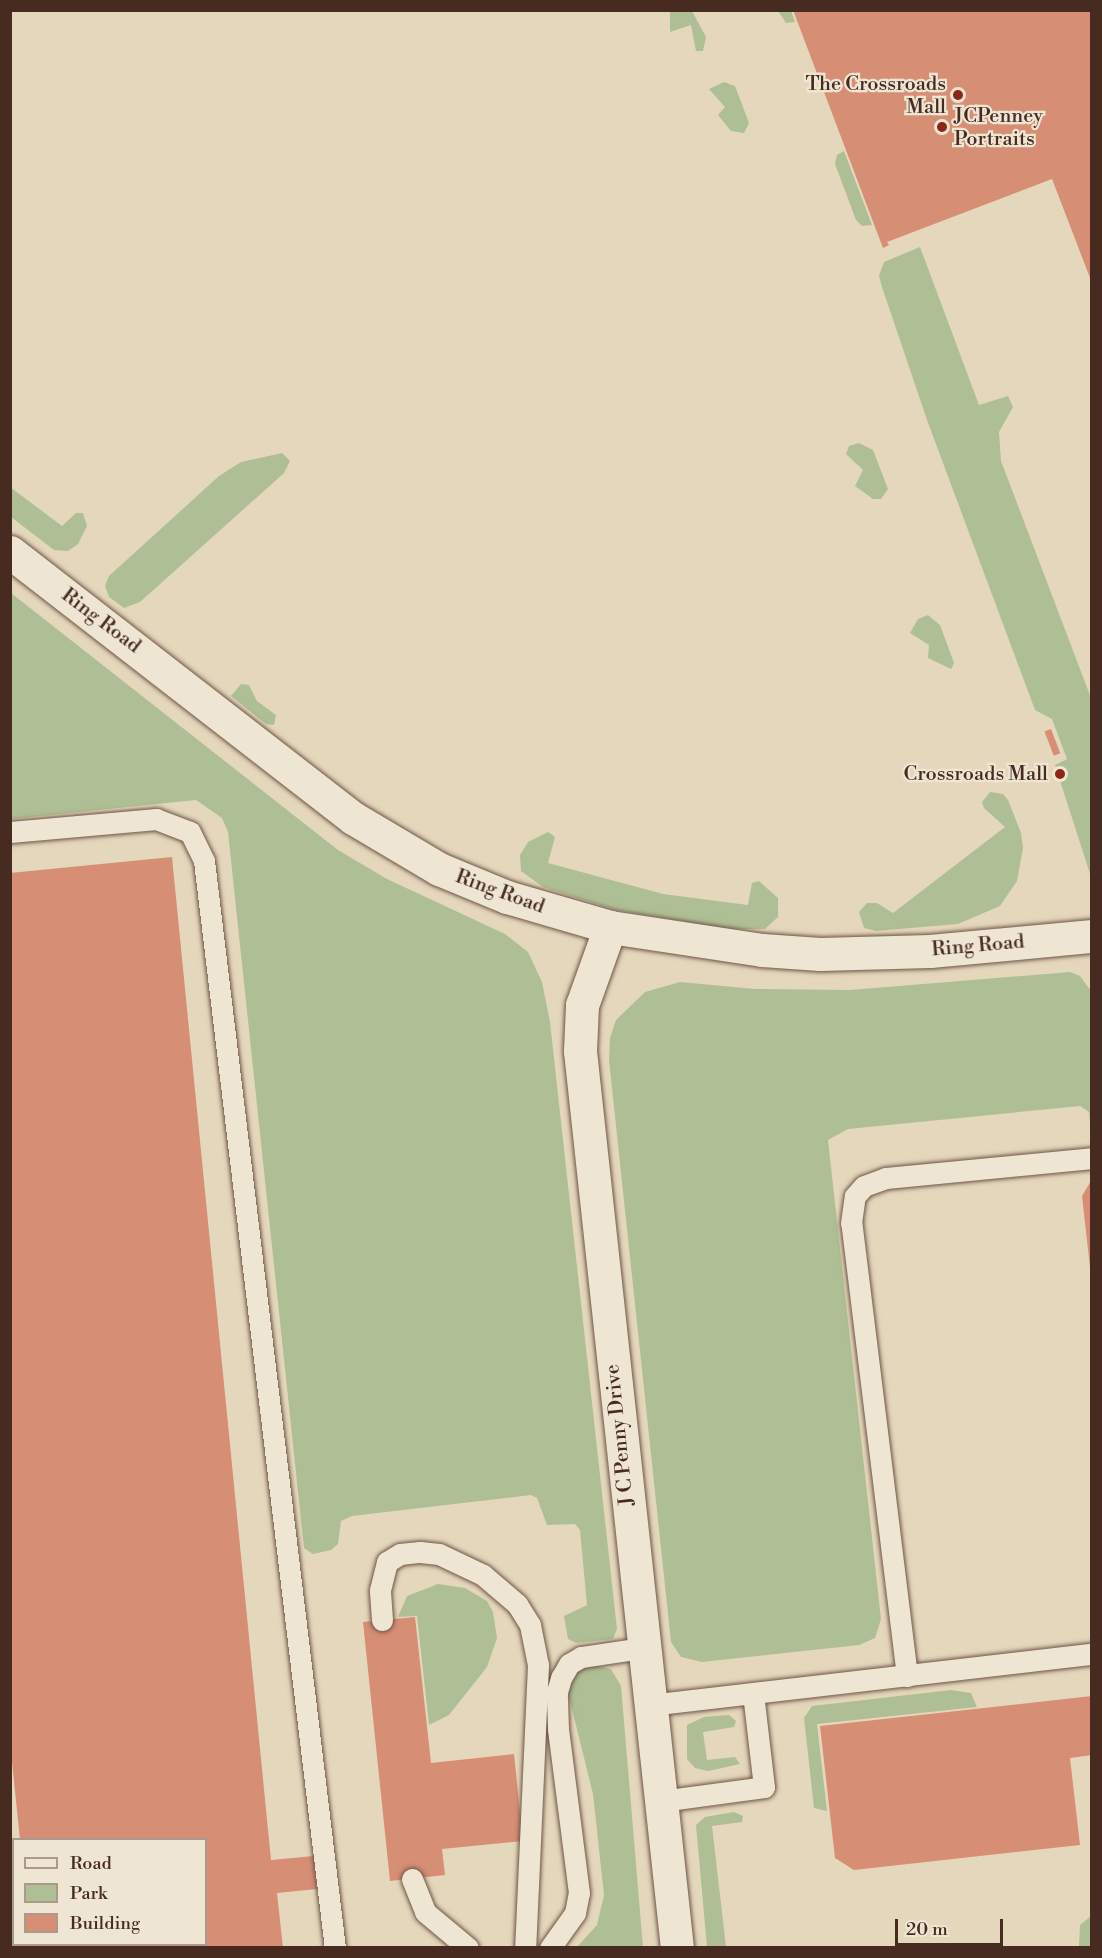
<!DOCTYPE html>
<html>
<head>
<meta charset="utf-8">
<style>
  body { margin:0 }
  #map { position:relative; width:1102px; height:1958px; overflow:hidden; background:#e5d7bb; font-family:"Libre Bodoni",serif }
  div>[style] { position:absolute }
  [style*='--x'] { left:calc(var(--x)*1px); top:calc(var(--y)*1px); width:calc(var(--w)*1px); rotate:calc(var(--a)*1deg) }
  .green>* { inset:0; background:#aebf95 }
  .building>* { inset:0; background:#d68e75; transform-origin:0 0 }
  .roads { filter:drop-shadow(0 0 2px #6e5547) drop-shadow(0 0 2px #6e5547) }
  .service>* { height:21px; margin:-10.5px; padding:0 10.5px; transform-origin:10.5px; border-radius:10.5px; background:#eee5d3 }
  .minor>* { height:33px; margin:-16.5px; padding:0 16.5px; transform-origin:16.5px; border-radius:16.5px; background:#eee5d3 }
  .dots>* { width:16px; height:16px; translate:-50% -50%; box-sizing:border-box; border:3px solid #eee5d3; border-radius:50% }
  span { translate:-50% -50%; white-space:nowrap; text-align:center; line-height:1.15; -webkit-text-stroke:4.5px #eee5d3; paint-order:stroke }
  .poi-label { font-size:20px; color:#472a20 }
  .right { translate:-100% -50%; text-align:right }
  .left { translate:0 -50%; text-align:left }
  .street-label { font-size:20px; color:#472a20 }
  .frame { position:absolute; inset:0; border:12px solid #472a20; pointer-events:none }
  .legend { position:absolute; left:12px; top:1838px; width:195px; height:108px; box-sizing:border-box; background:#eee5d3; border:2px solid #ab9a8b; margin:0; padding:8px 10px; list-style:none; font-size:18px; color:#472a20 }
  .legend li { display:flex; align-items:center; gap:12px; height:30px }
  .legend b { width:30px; border:2px solid #ab9a8b }
  .scale { position:absolute; left:895px; top:1919px; width:108px; height:27px; box-sizing:border-box; border:3px solid #472a20; border-top:0; padding-left:8px; font-size:18px; line-height:21px; white-space:nowrap; color:#472a20; -webkit-text-stroke:4px #eee5d3; paint-order:stroke }
</style>
</head>
<body>
<div id="map">
  <div class="green">
    <div style="clip-path:polygon(670px 11px,692px 11px,706px 37px,703px 51px,696px 51px,691px 25px,670px 32px)"></div>
    <div style="clip-path:polygon(778px 11px,791px 11px,795px 22px,786px 23px)"></div>
    <div style="clip-path:polygon(724px 82px,735px 86px,749px 123px,744px 133px,731px 131px,718px 115px,725px 107px,709px 89px)"></div>
    <div style="clip-path:polygon(844px 151px,872px 225px,862px 226px,856px 220px,835px 164px,837px 155px)"></div>
    <div style="clip-path:polygon(920px 247px,979px 405px,1008px 396px,1013px 407px,999px 432px,1001px 461px,1091px 698px,1091px 877px,1055px 765px,1067px 759px,1052px 719px,1035px 710px,927px 420px,882px 287px,879px 276px,884px 262px)"></div>
    <div style="clip-path:polygon(859px 443px,873px 450px,888px 489px,881px 499px,873px 499px,855px 486px,863px 470px,846px 454px,849px 446px)"></div>
    <div style="clip-path:polygon(282px 453px,290px 461px,284px 473px,140px 602px,124px 608px,109px 597px,105px 586px,109px 576px,219px 476px,241px 462px)"></div>
    <div style="clip-path:polygon(10px 487px,62px 526px,76px 513px,83px 513px,87px 526px,78px 544px,68px 551px,54px 550px,11px 517px)"></div>
    <div style="clip-path:polygon(11px 593px,338px 850px,387px 879px,505px 934px,528px 952px,542px 982px,550px 1022px,617px 1629px,613px 1639px,576px 1643px,568px 1639px,564px 1616px,587px 1605px,580px 1530px,575px 1524px,547px 1525px,537px 1498px,531px 1495px,352px 1516px,341px 1521px,338px 1544px,331px 1550px,313px 1554px,304px 1548px,228px 832px,222px 818px,196px 800px,11px 819px)"></div>
    <div style="clip-path:polygon(928px 615px,940px 625px,954px 663px,951px 669px,928px 658px,929px 645px,910px 633px,918px 619px)"></div>
    <div style="clip-path:polygon(241px 684px,249px 685px,257px 701px,276px 715px,274px 725px,266px 724px,231px 696px)"></div>
    <div style="clip-path:polygon(990px 792px,1003px 794px,1008px 800px,1021px 833px,1023px 848px,1017px 881px,1000px 906px,958px 924px,876px 931px,864px 928px,859px 912px,867px 903px,877px 903px,893px 913px,1005px 827px,984px 808px,982px 802px)"></div>
    <div style="clip-path:polygon(548px 832px,555px 837px,548px 863px,663px 894px,748px 905px,752px 883px,759px 881px,778px 898px,778px 917px,765px 929px,730px 929px,616px 910px,543px 887px,521px 871px,520px 855px,528px 842px)"></div>
    <div style="clip-path:polygon(1070px 972px,1080px 976px,1091px 991px,1091px 1134px,1089px 1112px,1080px 1106px,848px 1129px,828px 1140px,881px 1619px,875px 1638px,859px 1645px,702px 1662px,681px 1657px,671px 1642px,609px 1060px,610px 1038px,616px 1020px,645px 992px,680px 982px,755px 989px,850px 990px)"></div>
    <div style="clip-path:polygon(438px 1584px,465px 1588px,487px 1601px,493px 1612px,497px 1638px,487px 1667px,449px 1715px,429px 1725px,417px 1616px,398px 1617px,407px 1596px)"></div>
    <div style="clip-path:polygon(593px 1665px,611px 1669px,621px 1686px,643px 1947px,577px 1947px,597px 1925px,604px 1895px,593px 1794px,567px 1689px,573px 1673px)"></div>
    <div style="clip-path:polygon(951px 1690px,971px 1693px,977px 1707px,817px 1724px,827px 1811px,814px 1808px,804px 1718px,812px 1706px)"></div>
    <div style="clip-path:polygon(729px 1715px,736px 1721px,734px 1727px,703px 1732px,707px 1760px,735px 1757px,740px 1764px,708px 1771px,695px 1768px,687px 1759px,687px 1725px,704px 1717px)"></div>
    <div style="clip-path:polygon(734px 1812px,743px 1816px,742px 1822px,712px 1826px,726px 1947px,707px 1947px,696px 1825px,705px 1817px)"></div>
    <div style="clip-path:polygon(1091px 1916px,1091px 1947px,1079px 1947px,1080px 1925px)"></div>
  </div>
  <div class="building">
    <div style="clip-path:polygon(793px 10px,1092px 10px,1092px 283px,1052px 179px,887px 242px,889px 245px,883px 248px)"></div>
    <div style="left:1051px;top:729px;width:26px;height:7px;rotate:69deg"></div>
    <div style="clip-path:polygon(172px 857px,271px 1860px,314px 1856px,317px 1889px,277px 1893px,283px 1948px,31px 1948px,31px 1944px,206px 1944px,206px 1840px,20px 1840px,10px 1742px,10px 873px)"></div>
    <div style="clip-path:polygon(1092px 1179px,1092px 1267px,1090px 1267px,1082px 1196px)"></div>
    <div style="clip-path:polygon(415px 1617px,431px 1763px,514px 1754px,523px 1841px,442px 1849px,445px 1875px,390px 1881px,363px 1622px)"></div>
    <div style="clip-path:polygon(1092px 1696px,1092px 1755px,1070px 1758px,1080px 1845px,854px 1870px,835px 1858px,820px 1726px)"></div>
  </div>
  <div class="roads">
    <div class="service">
      <div style="--x:10;--y:832;--w:147;--a:-5.1"></div>
      <div style="--x:156;--y:819;--w:36;--a:21"></div>
      <div style="--x:190;--y:832;--w:32;--a:64"></div>
      <div style="--x:204;--y:861;--w:1095;--a:83.13"></div>
      <div style="--x:382;--y:1620;--w:30;--a:-94"></div>
      <div style="--x:380;--y:1590;--w:29;--a:-76"></div>
      <div style="--x:387;--y:1562;--w:15;--a:-32"></div>
      <div style="--x:400;--y:1554;--w:20;--a:-6"></div>
      <div style="--x:420;--y:1552;--w:19;--a:6"></div>
      <div style="--x:439;--y:1554;--w:49;--a:25.5"></div>
      <div style="--x:483;--y:1575;--w:45;--a:40.5"></div>
      <div style="--x:517;--y:1604;--w:25;--a:58"></div>
      <div style="--x:530;--y:1625;--w:41;--a:78.7"></div>
      <div style="--x:538;--y:1665;--w:283;--a:92.6"></div>
      <div style="--x:907;--y:1676;--w:456;--a:-97"></div>
      <div style="--x:851;--y:1223;--w:27;--a:-82"></div>
      <div style="--x:855;--y:1196;--w:13;--a:-48"></div>
      <div style="--x:864;--y:1186;--w:23;--a:-20"></div>
      <div style="--x:886;--y:1178;--w:207;--a:-5.5"></div>
      <div style="--x:649;--y:1705;--w:446;--a:-6.6"></div>
      <div style="--x:661;--y:1801;--w:104;--a:-7.7"></div>
      <div style="--x:764;--y:1787;--w:94;--a:-96.7"></div>
      <div style="--x:412;--y:1879;--w:35;--a:68"></div>
      <div style="--x:425;--y:1912;--w:56;--a:39.9"></div>
      <div style="--x:550;--y:1948;--w:43;--a:-54.5"></div>
      <div style="--x:575;--y:1913;--w:20;--a:-79"></div>
      <div style="--x:579;--y:1893;--w:166;--a:-97.3"></div>
      <div style="--x:558;--y:1728;--w:36;--a:-92"></div>
      <div style="--x:557;--y:1692;--w:15;--a:-74"></div>
      <div style="--x:561;--y:1678;--w:16;--a:-60"></div>
      <div style="--x:569;--y:1664;--w:14;--a:-30"></div>
      <div style="--x:581;--y:1657;--w:62;--a:-8.4"></div>
    </div>
    <div class="minor">
      <div style="--x:10;--y:552;--w:434;--a:37.8"></div>
      <div style="--x:353;--y:818;--w:100;--a:30.7"></div>
      <div style="--x:439;--y:869;--w:74;--a:22.4"></div>
      <div style="--x:507;--y:897;--w:107;--a:16.2"></div>
      <div style="--x:610;--y:927;--w:154;--a:8.6"></div>
      <div style="--x:762;--y:950;--w:58;--a:3.9"></div>
      <div style="--x:820;--y:954;--w:110;--a:-1.6"></div>
      <div style="--x:930;--y:951;--w:163;--a:-5.3"></div>
      <div style="--x:610;--y:927;--w:83;--a:109.7"></div>
      <div style="--x:582;--y:1005;--w:46;--a:92.5"></div>
      <div style="--x:580;--y:1051;--w:902;--a:83.83"></div>
    </div>
  </div>
  <div class="dots">
    <div style="left:958px;top:95px;background:#8f2418"></div>
    <div style="left:942px;top:127px;background:#8f2418"></div>
    <div style="left:1060px;top:774px;background:#8f2418"></div>
  </div>
  <div class="poi-label">
    <span class="right" style="left:946px;top:96px">The Crossroads<br>Mall</span>
    <span class="left" style="left:954px;top:128px">JCPenney<br>Portraits</span>
    <span class="right" style="left:1048px;top:774px">Crossroads Mall</span>
  </div>
  <div class="street-label">
    <span style="left:101px;top:621px;rotate:37deg">Ring Road</span>
    <span style="left:500px;top:892px;rotate:20deg">Ring Road</span>
    <span style="left:978px;top:946px;rotate:-5deg">Ring Road</span>
    <span style="left:620px;top:1435px;rotate:-96deg">J C Penny Drive</span>
  </div>
  <div class="frame"></div>
  <ul class="legend">
  <li><b style="height:8px;background:#eee5d3"></b>Road</li>
  <li><b style="height:16px;background:#aebf95"></b>Park</li>
  <li><b style="height:16px;background:#d68e75"></b>Building</li>
  </ul>
  <div class="scale">20 m</div>
</div>
</body>
</html>
